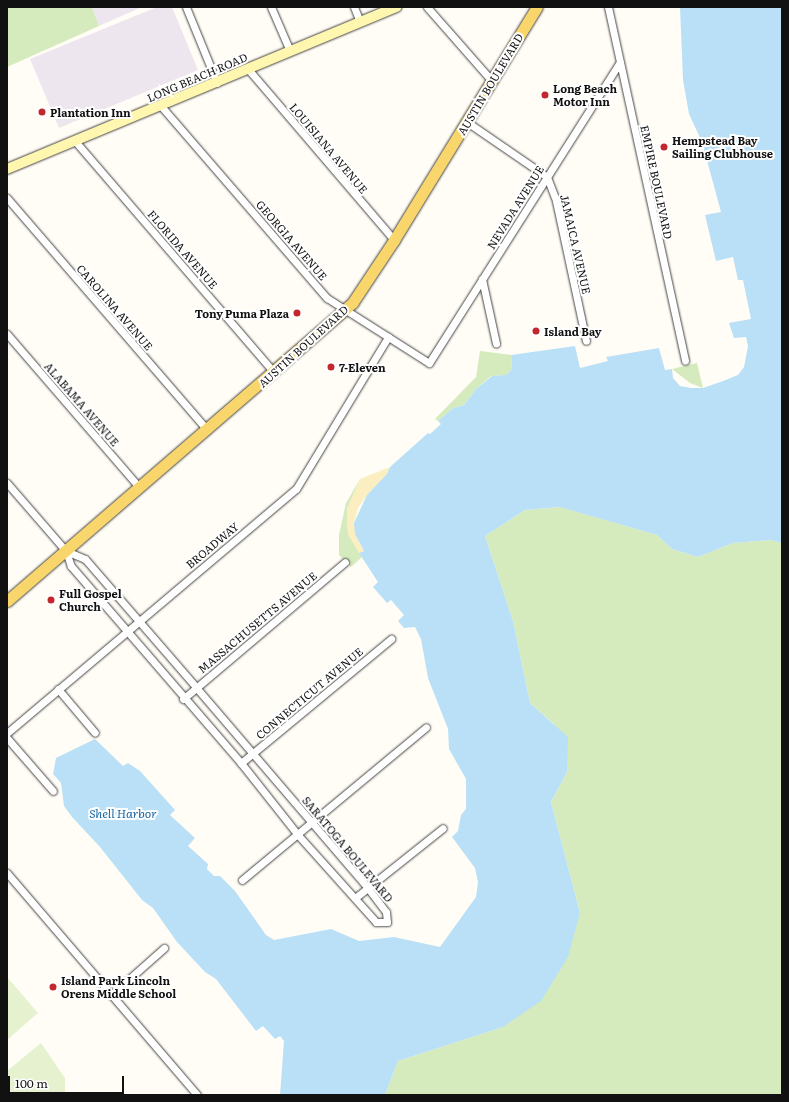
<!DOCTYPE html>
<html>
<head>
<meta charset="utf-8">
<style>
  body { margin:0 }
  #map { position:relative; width:789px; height:1102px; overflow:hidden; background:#fffdf5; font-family:Literata,serif }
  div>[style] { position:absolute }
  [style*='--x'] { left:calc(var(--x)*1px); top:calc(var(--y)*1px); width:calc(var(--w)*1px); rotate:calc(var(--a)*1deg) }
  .industrial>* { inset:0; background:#eee6ef }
  .green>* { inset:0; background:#d5ebbd }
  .sand>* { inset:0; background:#fbeec1 }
  .pitch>* { inset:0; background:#e6f2cf }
  .water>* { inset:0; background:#b9e0f7 }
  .roads { filter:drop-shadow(0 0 1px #444) drop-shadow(0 0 1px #444) }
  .street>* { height:7px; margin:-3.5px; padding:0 3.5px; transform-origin:3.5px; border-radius:3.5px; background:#fff }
  .secondary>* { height:10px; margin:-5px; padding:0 5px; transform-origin:5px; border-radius:5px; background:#fff6b0 }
  .primary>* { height:11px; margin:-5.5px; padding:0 5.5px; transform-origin:5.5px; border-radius:5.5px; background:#f9d66b }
  .dots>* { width:11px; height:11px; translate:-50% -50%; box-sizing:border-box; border:2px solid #fff; border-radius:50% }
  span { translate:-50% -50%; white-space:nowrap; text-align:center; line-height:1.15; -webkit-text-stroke:4px #fff; paint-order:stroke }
  .street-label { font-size:11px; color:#111 }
  .poi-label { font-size:11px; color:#111; font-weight:700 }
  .left { translate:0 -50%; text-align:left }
  .right { translate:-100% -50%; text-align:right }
  .water-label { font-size:12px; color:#1768a6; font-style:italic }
  .frame { position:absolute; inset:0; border:8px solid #111; pointer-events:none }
  .scale { position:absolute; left:8px; top:1076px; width:116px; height:18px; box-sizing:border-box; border:2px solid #111; border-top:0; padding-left:5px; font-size:12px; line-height:14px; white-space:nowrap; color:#111; -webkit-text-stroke:3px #fff; paint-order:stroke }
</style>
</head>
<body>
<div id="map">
  <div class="industrial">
    <div style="clip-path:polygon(92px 7px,142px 7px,99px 26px)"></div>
    <div style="clip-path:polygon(157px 7px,172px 7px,198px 70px,59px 128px,30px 59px)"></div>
  </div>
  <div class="green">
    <div style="clip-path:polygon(7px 7px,92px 7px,99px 26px,7px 67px)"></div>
    <div style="clip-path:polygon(480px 351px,511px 355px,512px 369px,506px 375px,491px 376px,476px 389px,464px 405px,453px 408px,438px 421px,435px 419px,476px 377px)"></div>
    <div style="clip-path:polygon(697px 363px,703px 388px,690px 383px,672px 369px)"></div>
    <div style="clip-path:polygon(360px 479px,347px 509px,348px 534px,362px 557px,351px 567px,339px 555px,339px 535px,346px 503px)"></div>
    <div style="clip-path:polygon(561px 507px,657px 535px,672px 549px,698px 557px,733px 543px,771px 540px,782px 543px,782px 1095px,385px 1095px,398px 1061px,503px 1027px,580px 913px,551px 802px,567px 772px,554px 724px,530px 703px,513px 621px,485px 536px,525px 510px)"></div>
  </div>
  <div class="sand">
    <div style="clip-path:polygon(390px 467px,387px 474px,367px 495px,358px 508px,354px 523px,359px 542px,364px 551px,359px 553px,348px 534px,347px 509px,360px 479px)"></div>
  </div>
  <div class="pitch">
    <div style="clip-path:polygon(7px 977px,38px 1013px,7px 1040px)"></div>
    <div style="clip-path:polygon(41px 1043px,65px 1078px,65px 1095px,7px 1095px,7px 1071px)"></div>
  </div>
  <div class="water">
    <div style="clip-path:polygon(680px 7px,782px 7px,782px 543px,771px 540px,733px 543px,698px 557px,672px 549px,657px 535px,560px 507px,525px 510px,485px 536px,513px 621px,530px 703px,568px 737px,567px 772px,551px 802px,580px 913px,568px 957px,541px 1001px,503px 1027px,398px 1061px,385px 1095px,280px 1095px,284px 1041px,280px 1036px,275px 1039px,263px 1026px,256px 1031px,216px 979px,205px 972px,177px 942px,153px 908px,142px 900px,100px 847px,72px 817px,64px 806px,61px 783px,53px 774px,56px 758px,95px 739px,123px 766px,128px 763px,140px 771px,175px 810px,170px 815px,195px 838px,188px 846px,208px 864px,207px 869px,214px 876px,220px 876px,235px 891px,266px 935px,274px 940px,331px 929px,359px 941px,394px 937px,440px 947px,476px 897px,478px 882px,475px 868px,452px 837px,458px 831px,461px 815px,466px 809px,466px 779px,449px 749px,448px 729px,428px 678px,421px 639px,415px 627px,404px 628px,398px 621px,404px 615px,391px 600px,387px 603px,373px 587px,378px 582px,359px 553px,364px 551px,355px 534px,354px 523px,367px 495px,387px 474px,390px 467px,428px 433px,430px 434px,441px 424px,438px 421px,453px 408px,464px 405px,476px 389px,492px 376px,506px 375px,512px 369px,511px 355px,575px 346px,580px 368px,608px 361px,606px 357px,659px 348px,665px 370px,672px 369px,673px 378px,680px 386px,691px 388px,703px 388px,723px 381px,738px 375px,744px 367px,748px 346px,746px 337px,734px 338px,729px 323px,751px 319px,743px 280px,738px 280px,733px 257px,716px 261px,705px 215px,721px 212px,702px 142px,689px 114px,683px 80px)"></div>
  </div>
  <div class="roads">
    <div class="street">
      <div style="--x:186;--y:7;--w:82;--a:67.8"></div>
      <div style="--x:271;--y:7;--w:48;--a:66.6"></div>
      <div style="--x:354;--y:7;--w:16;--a:68"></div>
      <div style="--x:427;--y:7;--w:98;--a:48.7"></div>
      <div style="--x:608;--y:7;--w:362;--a:77.7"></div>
      <div style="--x:248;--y:69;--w:225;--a:49.5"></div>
      <div style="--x:161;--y:106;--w:254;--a:49.2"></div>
      <div style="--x:327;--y:298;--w:121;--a:32.5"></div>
      <div style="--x:429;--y:363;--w:356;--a:-57.6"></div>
      <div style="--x:467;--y:122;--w:97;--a:34.5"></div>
      <div style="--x:547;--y:177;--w:26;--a:69"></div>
      <div style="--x:556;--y:201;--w:143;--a:77.9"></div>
      <div style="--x:75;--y:141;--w:305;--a:49.3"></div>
      <div style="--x:7;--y:198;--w:306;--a:49.2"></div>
      <div style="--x:482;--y:279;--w:66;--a:77.7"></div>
      <div style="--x:7;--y:334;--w:203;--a:49.2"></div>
      <div style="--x:7;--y:483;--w:90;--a:49.1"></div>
      <div style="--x:66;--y:551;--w:16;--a:72"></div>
      <div style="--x:71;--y:566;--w:260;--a:49.2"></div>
      <div style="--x:241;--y:763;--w:92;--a:51.6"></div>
      <div style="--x:298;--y:835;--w:117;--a:48.1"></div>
      <div style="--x:376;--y:922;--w:11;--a:0"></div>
      <div style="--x:387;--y:922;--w:10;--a:-96"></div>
      <div style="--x:386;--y:912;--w:30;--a:-127"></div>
      <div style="--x:368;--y:888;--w:265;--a:-130.6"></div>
      <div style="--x:196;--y:687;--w:169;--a:-130.9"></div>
      <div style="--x:85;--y:559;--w:21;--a:-157"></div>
      <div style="--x:58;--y:689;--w:57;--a:49.9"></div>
      <div style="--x:183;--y:699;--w:212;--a:-40.2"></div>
      <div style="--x:7;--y:733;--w:378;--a:-40.2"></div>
      <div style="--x:296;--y:489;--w:178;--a:-58.8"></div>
      <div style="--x:7;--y:738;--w:70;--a:49"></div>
      <div style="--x:241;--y:763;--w:195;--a:-39.6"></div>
      <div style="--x:7;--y:873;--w:292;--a:49.4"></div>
      <div style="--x:242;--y:880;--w:239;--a:-39.7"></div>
      <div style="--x:355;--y:898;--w:112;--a:-38.5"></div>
      <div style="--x:111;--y:995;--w:71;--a:-41.6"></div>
    </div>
    <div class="secondary">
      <div style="--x:7;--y:169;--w:422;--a:-22.6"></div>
    </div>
    <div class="primary">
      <div style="--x:7;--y:601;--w:457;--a:-40.8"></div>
      <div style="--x:353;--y:302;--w:74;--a:-56.5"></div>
      <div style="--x:394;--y:240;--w:273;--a:-58.5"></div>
    </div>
  </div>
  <div class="dots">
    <div style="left:545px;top:95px;background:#c4262e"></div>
    <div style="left:42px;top:112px;background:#c4262e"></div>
    <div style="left:664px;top:147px;background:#c4262e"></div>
    <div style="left:297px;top:313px;background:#c4262e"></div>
    <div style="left:536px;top:331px;background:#c4262e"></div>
    <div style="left:331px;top:367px;background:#c4262e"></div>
    <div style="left:51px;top:600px;background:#c4262e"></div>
    <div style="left:53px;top:987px;background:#c4262e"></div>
  </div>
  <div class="street-label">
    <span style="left:197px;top:77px;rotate:-23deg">LONG BEACH ROAD</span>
    <span style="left:490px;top:84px;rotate:-59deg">AUSTIN BOULEVARD</span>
    <span style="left:329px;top:148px;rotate:50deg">LOUISIANA AVENUE</span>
    <span style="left:657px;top:182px;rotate:78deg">EMPIRE BOULEVARD</span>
    <span style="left:515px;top:207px;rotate:-58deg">NEVADA AVENUE</span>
    <span style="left:292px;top:240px;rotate:49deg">GEORGIA AVENUE</span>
    <span style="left:576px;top:244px;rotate:77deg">JAMAICA AVENUE</span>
    <span style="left:183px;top:249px;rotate:49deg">FLORIDA AVENUE</span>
    <span style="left:115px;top:307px;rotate:49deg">CAROLINA AVENUE</span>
    <span style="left:303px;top:346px;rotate:-42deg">AUSTIN BOULEVARD</span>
    <span style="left:82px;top:404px;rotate:49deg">ALABAMA AVENUE</span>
    <span style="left:212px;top:545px;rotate:-40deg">BROADWAY</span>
    <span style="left:257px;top:622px;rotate:-40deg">MASSACHUSETTS AVENUE</span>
    <span style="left:309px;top:693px;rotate:-40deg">CONNECTICUT AVENUE</span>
    <span style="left:348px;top:849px;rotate:50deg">SARATOGA BOULEVARD</span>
  </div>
  <div class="poi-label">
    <span class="left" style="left:553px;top:95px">Long Beach<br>Motor Inn</span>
    <span class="left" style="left:50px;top:112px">Plantation Inn</span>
    <span class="left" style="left:672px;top:147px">Hempstead Bay<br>Sailing Clubhouse</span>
    <span class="right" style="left:289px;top:313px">Tony Puma Plaza</span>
    <span class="left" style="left:544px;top:331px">Island Bay</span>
    <span class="left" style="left:339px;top:367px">7-Eleven</span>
    <span class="left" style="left:59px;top:600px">Full Gospel<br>Church</span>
    <span class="left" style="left:61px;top:987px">Island Park Lincoln<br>Orens Middle School</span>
  </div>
  <div class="water-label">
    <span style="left:123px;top:814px">Shell Harbor</span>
  </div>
  <div class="frame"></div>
  <div class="scale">100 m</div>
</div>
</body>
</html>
